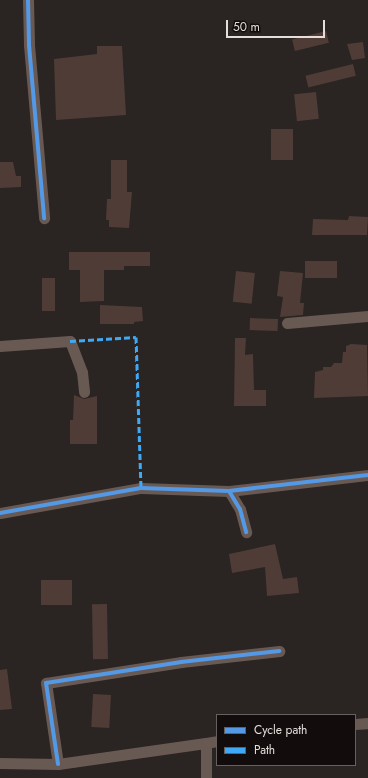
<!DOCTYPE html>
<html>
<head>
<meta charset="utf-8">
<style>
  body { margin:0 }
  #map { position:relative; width:368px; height:778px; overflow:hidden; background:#2a2422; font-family:Jost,sans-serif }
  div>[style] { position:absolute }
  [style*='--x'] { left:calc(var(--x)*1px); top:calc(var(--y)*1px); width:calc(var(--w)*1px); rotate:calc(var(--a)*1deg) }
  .building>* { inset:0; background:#4f3c36; transform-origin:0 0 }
  .street>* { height:11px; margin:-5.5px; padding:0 5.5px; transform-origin:5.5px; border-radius:5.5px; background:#695953 }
  .quiet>* { height:3px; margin-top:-1.5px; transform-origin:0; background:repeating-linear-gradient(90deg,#3fa9f5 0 6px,transparent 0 9px) }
  .cycleway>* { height:4px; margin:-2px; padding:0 2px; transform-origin:2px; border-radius:2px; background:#5399e6 }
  span { translate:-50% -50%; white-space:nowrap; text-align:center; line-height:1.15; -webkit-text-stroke:3px #120d0c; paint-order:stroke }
  .legend { position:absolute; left:216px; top:714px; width:140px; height:52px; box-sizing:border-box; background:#120d0c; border:1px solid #66605e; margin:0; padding:5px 7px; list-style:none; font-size:12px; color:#e4ddda }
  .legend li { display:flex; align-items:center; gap:8px; height:20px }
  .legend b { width:20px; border:1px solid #66605e }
  .scale { position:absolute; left:226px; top:20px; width:99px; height:18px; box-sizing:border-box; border:2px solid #e4ddda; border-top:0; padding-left:5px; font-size:12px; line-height:14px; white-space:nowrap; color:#e4ddda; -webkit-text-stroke:3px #120d0c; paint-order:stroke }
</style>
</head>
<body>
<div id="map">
  <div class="building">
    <div style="left:326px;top:31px;width:12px;height:35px;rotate:76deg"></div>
    <div style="clip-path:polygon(363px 42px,365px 58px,352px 60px,347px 44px)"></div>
    <div style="clip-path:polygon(97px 46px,122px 46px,126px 115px,56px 120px,54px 59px,97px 54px)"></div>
    <div style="left:353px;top:64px;width:12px;height:49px;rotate:76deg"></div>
    <div style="left:316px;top:92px;width:27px;height:22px;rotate:84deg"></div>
    <div style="left:271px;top:129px;width:22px;height:31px"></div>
    <div style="clip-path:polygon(111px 160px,127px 160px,127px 192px,132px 192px,129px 228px,109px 227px,109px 220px,106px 220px,107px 199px,111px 199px)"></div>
    <div style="clip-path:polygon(0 162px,13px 162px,16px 176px,21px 176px,21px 187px,0 188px)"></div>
    <div style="clip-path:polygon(349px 216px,368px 217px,367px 235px,312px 235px,313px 219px,348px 220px)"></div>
    <div style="clip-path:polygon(69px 252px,150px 252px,150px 266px,124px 266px,124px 270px,104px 270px,104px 301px,80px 302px,80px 270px,69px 270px)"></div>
    <div style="left:305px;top:261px;width:32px;height:17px"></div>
    <div style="left:236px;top:271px;width:19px;height:31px;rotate:6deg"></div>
    <div style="clip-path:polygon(280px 271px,303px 273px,300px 303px,304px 303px,303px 315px,280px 317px,283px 297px,277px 296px)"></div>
    <div style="left:42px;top:278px;width:13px;height:33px"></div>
    <div style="clip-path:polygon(100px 305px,142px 307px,143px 321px,134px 322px,134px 324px,100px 324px)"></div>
    <div style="left:250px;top:318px;width:28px;height:12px;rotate:2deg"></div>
    <div style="clip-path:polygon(235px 338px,246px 338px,245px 355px,253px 354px,254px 390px,266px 390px,266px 406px,234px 406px)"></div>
    <div style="clip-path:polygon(351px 344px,367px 345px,368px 396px,314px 398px,315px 372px,323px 370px,323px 367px,331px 367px,334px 363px,342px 363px,343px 352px,346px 352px,346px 346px)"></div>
    <div style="clip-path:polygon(74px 395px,84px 399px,97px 396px,97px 444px,70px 444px,70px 420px,73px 420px)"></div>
    <div style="clip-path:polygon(275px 544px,283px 579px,297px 577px,299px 593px,267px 596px,265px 567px,232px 573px,229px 554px)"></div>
    <div style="left:41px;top:580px;width:31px;height:25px"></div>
    <div style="left:107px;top:604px;width:55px;height:15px;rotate:89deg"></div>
    <div style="clip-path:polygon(7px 669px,12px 709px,0 710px,0 670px)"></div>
    <div style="left:93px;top:694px;width:18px;height:33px;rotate:3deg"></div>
  </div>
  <div class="street">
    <div style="--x:28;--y:0;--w:45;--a:88.7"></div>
    <div style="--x:29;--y:45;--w:174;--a:85"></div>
    <div style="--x:287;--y:323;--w:81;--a:-4.9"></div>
    <div style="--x:0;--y:346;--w:70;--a:-4.1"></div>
    <div style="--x:70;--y:341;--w:33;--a:69"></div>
    <div style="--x:82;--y:372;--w:20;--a:84"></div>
    <div style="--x:229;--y:491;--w:140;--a:-6.6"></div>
    <div style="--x:0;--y:513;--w:143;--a:-10.1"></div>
    <div style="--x:141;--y:488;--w:88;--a:2"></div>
    <div style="--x:229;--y:491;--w:21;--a:59"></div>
    <div style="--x:240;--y:509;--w:24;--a:75"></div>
    <div style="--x:355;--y:724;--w:13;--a:-4"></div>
    <div style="--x:0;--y:763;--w:58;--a:1"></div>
    <div style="--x:58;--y:764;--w:149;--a:-8.1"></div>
    <div style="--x:58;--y:764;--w:82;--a:-98.4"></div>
    <div style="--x:46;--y:683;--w:137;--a:-8.8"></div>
    <div style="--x:181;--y:662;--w:99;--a:-6.4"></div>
    <div style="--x:206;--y:778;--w:35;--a:-90"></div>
    <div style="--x:206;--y:743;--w:11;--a:-10"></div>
  </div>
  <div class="quiet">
    <div style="--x:70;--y:341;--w:66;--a:-3.5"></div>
    <div style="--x:136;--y:337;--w:151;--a:88.1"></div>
  </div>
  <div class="cycleway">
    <div style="--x:28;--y:0;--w:45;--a:88.7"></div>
    <div style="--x:29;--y:45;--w:174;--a:85"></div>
    <div style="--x:229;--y:491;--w:140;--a:-6.6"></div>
    <div style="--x:0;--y:513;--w:143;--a:-10.1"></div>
    <div style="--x:141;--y:488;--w:88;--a:2"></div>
    <div style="--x:229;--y:491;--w:21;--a:59"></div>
    <div style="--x:240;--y:509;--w:24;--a:75"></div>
    <div style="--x:58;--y:764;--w:82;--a:-98.4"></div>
    <div style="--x:46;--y:683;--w:137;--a:-8.8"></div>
    <div style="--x:181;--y:662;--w:99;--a:-6.4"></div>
  </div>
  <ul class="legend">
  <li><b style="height:5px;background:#5399e6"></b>Cycle path</li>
  <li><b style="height:5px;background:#3fa9f5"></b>Path</li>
  </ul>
  <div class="scale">50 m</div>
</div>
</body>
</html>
